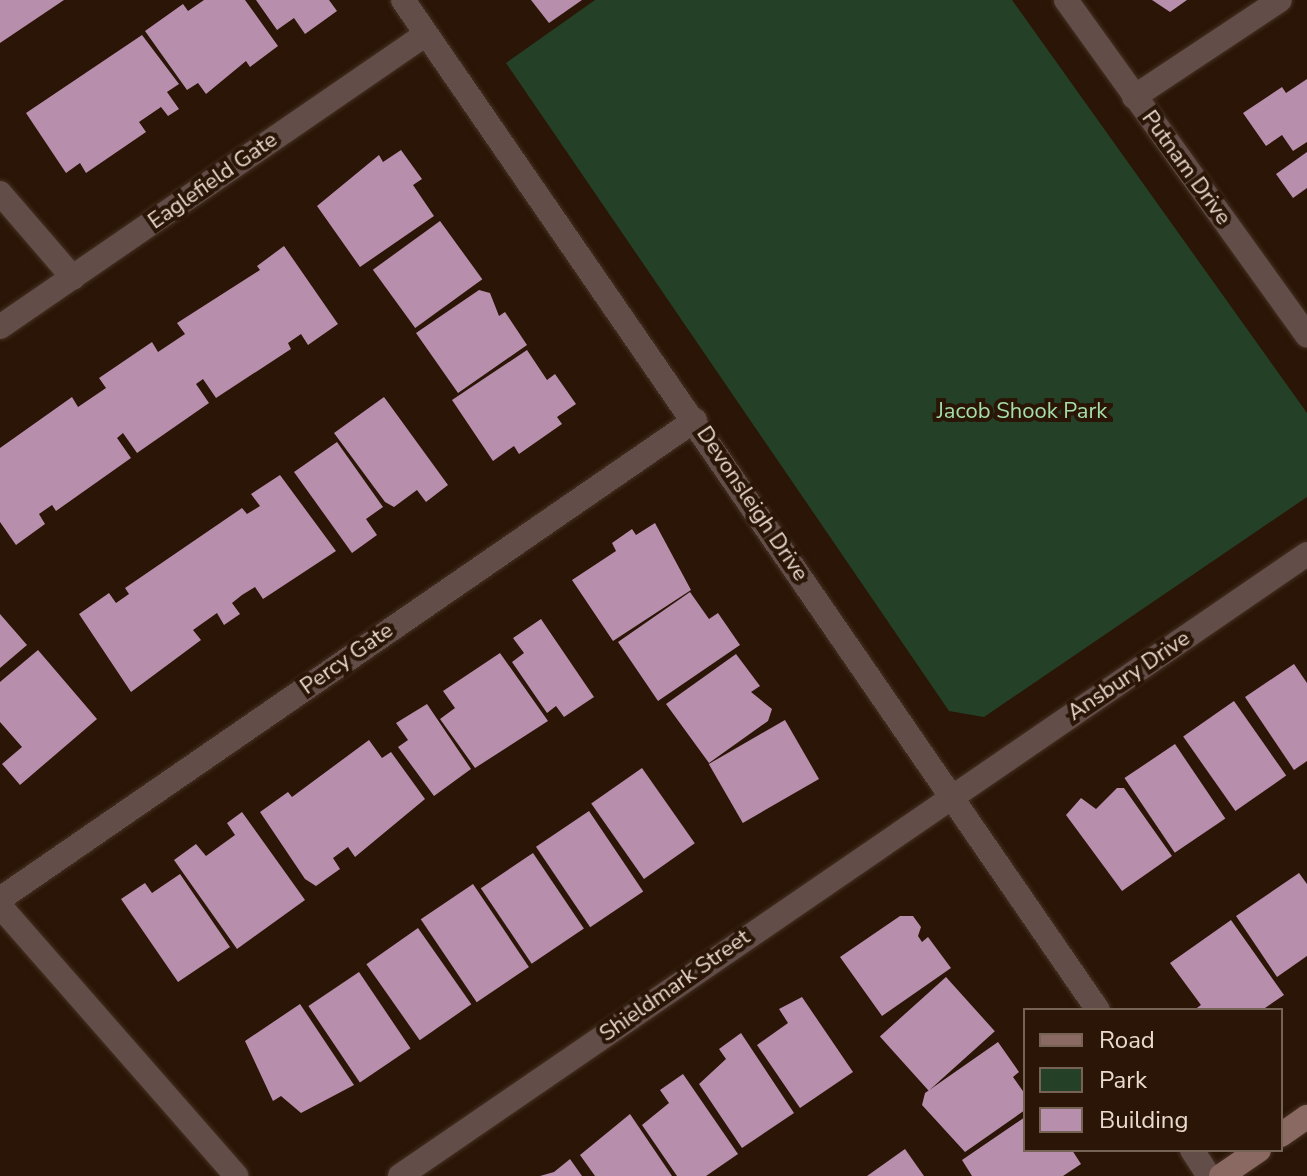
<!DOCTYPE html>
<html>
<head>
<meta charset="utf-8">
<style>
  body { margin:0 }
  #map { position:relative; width:1307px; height:1176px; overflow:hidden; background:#2a1506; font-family:"Nunito Sans",sans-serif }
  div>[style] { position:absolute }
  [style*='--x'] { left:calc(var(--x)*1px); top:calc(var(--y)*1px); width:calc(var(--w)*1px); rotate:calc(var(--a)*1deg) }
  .green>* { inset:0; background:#244127 }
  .building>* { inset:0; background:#b88ead; transform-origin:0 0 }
  .roads { filter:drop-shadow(0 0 2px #453022) drop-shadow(0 0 2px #453022) }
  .street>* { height:24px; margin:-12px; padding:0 12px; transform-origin:12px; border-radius:12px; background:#624d49 }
  .secondary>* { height:24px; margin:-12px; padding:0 12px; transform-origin:12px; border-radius:12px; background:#8b6963 }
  span { translate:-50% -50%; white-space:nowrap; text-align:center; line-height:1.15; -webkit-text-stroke:8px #2a1506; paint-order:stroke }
  .street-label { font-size:22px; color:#e9d9cf }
  .park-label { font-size:22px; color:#a4dea8 }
  .legend { position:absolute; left:1023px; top:1008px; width:260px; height:144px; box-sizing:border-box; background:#2a1506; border:2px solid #766356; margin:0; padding:10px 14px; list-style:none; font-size:24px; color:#e9d9cf }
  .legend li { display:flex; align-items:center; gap:16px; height:40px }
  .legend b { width:40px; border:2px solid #766356 }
</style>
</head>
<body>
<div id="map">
  <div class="green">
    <div style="clip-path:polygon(595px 0,1012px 0,1307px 413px,1307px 497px,984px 717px,949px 711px,506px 63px)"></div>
  </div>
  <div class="building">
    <div style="clip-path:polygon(0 0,64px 0,0 43px)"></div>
    <div style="clip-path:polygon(204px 0,245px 0,278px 46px,250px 67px,246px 61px,206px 94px,198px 83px,187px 90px,145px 31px,183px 4px,188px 11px)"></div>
    <div style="clip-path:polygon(256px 0,329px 0,337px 11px,305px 34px,294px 18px,277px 30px)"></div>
    <div style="clip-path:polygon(531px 0,582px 0,549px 23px)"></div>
    <div style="clip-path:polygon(1152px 0,1187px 0,1170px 12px)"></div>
    <div style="clip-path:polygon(142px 35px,179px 84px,167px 92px,179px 109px,168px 116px,161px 107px,139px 122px,146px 132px,86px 173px,80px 163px,66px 173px,26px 113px)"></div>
    <div style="clip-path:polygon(1307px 79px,1307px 142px,1293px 151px,1282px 135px,1266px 146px,1243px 113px,1282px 87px,1286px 93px)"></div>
    <div style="clip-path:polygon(401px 150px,422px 179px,413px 185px,434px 216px,360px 267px,317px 206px,379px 155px,383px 162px)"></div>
    <div style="clip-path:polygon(1307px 152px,1307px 188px,1293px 198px,1276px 174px)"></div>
    <div style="left:440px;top:221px;width:72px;height:83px;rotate:54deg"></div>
    <div style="clip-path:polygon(284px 246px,338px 324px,308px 345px,301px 334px,288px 343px,291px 349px,216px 398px,203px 379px,196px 384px,209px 403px,137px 453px,123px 433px,117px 438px,131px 458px,56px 511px,52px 505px,39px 514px,45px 524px,16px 545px,0 522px,0 448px,72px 397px,78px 407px,106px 388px,99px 378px,152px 342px,158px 352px,185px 334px,177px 323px,260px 270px,257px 266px)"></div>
    <div style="clip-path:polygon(479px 290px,490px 293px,499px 316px,505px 312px,527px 345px,458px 393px,416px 333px)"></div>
    <div style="clip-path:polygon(527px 350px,547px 380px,555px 374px,576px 404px,557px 417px,562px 424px,519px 454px,514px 446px,493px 461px,452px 400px)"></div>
    <div style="clip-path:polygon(384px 397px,448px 485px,426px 502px,417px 490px,394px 507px,385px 502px,334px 433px)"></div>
    <div style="clip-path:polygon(337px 442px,383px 507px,366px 519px,377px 535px,352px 553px,294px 472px)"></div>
    <div style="clip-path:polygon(280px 475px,336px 551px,263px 599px,255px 587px,242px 595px,232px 603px,240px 614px,224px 625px,217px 613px,193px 630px,201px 640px,131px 692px,79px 614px,109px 593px,116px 603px,129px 594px,125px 588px,242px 508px,247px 514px,260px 506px,251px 494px)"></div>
    <div style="clip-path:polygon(655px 523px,691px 590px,613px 641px,572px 580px,616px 551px,612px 543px,632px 529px,636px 535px)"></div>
    <div style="clip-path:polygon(690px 592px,709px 619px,718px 613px,740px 645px,658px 701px,618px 642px)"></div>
    <div style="clip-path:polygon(0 614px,27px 645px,0 668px)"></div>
    <div style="clip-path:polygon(541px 619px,594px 697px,564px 717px,556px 706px,547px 713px,512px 662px,524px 653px,513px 638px)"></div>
    <div style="clip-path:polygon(38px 650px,97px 719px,20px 785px,2px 764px,22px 747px,0 722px,0 682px)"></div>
    <div style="clip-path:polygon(500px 653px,548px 721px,475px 768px,440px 719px,455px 708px,443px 691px)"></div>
    <div style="clip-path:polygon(736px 654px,760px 686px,751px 692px,772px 709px,768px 721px,709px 763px,666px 704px)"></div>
    <div style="clip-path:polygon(1294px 664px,1307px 683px,1307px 761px,1294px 770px,1245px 697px)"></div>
    <div style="left:1234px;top:701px;width:91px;height:62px;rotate:55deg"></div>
    <div style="clip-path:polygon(427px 704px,471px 769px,434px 796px,398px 747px,408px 740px,396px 723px)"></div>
    <div style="left:785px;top:720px;width:68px;height:88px;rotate:60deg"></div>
    <div style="clip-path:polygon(369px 740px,382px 758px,391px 752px,425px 799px,355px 857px,348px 847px,333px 858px,340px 869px,316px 886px,305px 879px,260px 812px,288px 792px,292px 797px)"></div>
    <div style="left:1175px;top:744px;width:90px;height:61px;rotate:56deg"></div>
    <div style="left:642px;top:768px;width:92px;height:62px;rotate:55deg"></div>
    <div style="clip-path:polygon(1117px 788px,1124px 788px,1172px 856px,1122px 891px,1066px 815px,1081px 798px,1096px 809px)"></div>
    <div style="left:589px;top:811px;width:97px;height:64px;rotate:56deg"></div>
    <div style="clip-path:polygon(242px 812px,305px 900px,237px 949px,174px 860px,196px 844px,206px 856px,235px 835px,227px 823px)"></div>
    <div style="left:533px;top:853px;width:91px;height:63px;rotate:56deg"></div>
    <div style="clip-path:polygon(1299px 873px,1307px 884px,1307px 956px,1277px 977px,1236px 916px)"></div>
    <div style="clip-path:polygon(180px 874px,230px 947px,178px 982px,121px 899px,145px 883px,152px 893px)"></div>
    <div style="left:473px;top:884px;width:100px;height:63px;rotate:56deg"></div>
    <div style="clip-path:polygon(900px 916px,913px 916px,921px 927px,918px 936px,922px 942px,928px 937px,951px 968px,882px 1016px,840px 957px)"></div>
    <div style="clip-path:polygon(1231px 920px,1284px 995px,1262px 1010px,1194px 1010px,1201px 1005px,1170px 963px)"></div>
    <div style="left:418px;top:928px;width:93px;height:63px;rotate:55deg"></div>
    <div style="left:359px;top:972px;width:92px;height:61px;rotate:56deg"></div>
    <div style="left:946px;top:977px;width:73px;height:89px;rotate:48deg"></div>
    <div style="clip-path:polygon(802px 997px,853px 1072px,800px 1108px,757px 1045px,788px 1023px,779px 1009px)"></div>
    <div style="clip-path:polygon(300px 1004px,354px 1085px,301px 1113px,281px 1096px,273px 1101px,245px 1041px)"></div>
    <div style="clip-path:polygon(741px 1033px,794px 1113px,742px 1148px,699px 1084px,726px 1059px,719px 1049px)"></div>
    <div style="clip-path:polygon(998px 1042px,1019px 1072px,1013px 1077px,1025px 1094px,1025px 1110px,965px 1152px,922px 1105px,925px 1093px)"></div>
    <div style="clip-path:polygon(683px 1074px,738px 1154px,706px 1176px,677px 1176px,642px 1125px,669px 1103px,660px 1090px)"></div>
    <div style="clip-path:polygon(630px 1114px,672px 1176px,595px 1176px,580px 1155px)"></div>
    <div style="clip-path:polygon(1025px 1117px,1025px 1150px,1072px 1150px,1081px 1164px,1063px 1176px,972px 1176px,962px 1160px)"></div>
    <div style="clip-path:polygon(905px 1149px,924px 1176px,867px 1176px)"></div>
    <div style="clip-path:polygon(570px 1159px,582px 1176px,540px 1176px,554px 1172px)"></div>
  </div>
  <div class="roads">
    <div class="street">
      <div style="--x:403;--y:0;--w:1226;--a:55.47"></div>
      <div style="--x:1066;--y:0;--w:413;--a:54.3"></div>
      <div style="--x:1134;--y:97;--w:175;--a:-33.6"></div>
      <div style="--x:0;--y:193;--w:112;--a:49.3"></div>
      <div style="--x:0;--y:327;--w:517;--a:-34.52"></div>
      <div style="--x:0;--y:899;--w:844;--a:-34.57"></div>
      <div style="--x:0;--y:906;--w:359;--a:48.8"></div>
      <div style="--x:1192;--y:1150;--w:31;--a:57"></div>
      <div style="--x:400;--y:1176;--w:1100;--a:-34.44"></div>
    </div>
    <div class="secondary">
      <div style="--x:1281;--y:1135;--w:32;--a:-35"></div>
      <div style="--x:1221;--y:1176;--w:46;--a:-34.4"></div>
    </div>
  </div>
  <div class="street-label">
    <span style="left:1186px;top:168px;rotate:54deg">Putnam Drive</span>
    <span style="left:213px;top:181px;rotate:-35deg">Eaglefield Gate</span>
    <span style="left:752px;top:504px;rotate:56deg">Devonsleigh Drive</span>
    <span style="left:347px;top:659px;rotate:-35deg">Percy Gate</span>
    <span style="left:1129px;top:676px;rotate:-34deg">Ansbury Drive</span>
    <span style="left:675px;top:986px;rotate:-35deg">Shieldmark Street</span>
  </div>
  <div class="park-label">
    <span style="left:1022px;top:412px">Jacob Shook Park</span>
  </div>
  <ul class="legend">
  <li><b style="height:10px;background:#8b6963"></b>Road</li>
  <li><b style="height:22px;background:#244127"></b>Park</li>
  <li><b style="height:22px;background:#b88ead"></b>Building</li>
  </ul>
</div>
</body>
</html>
